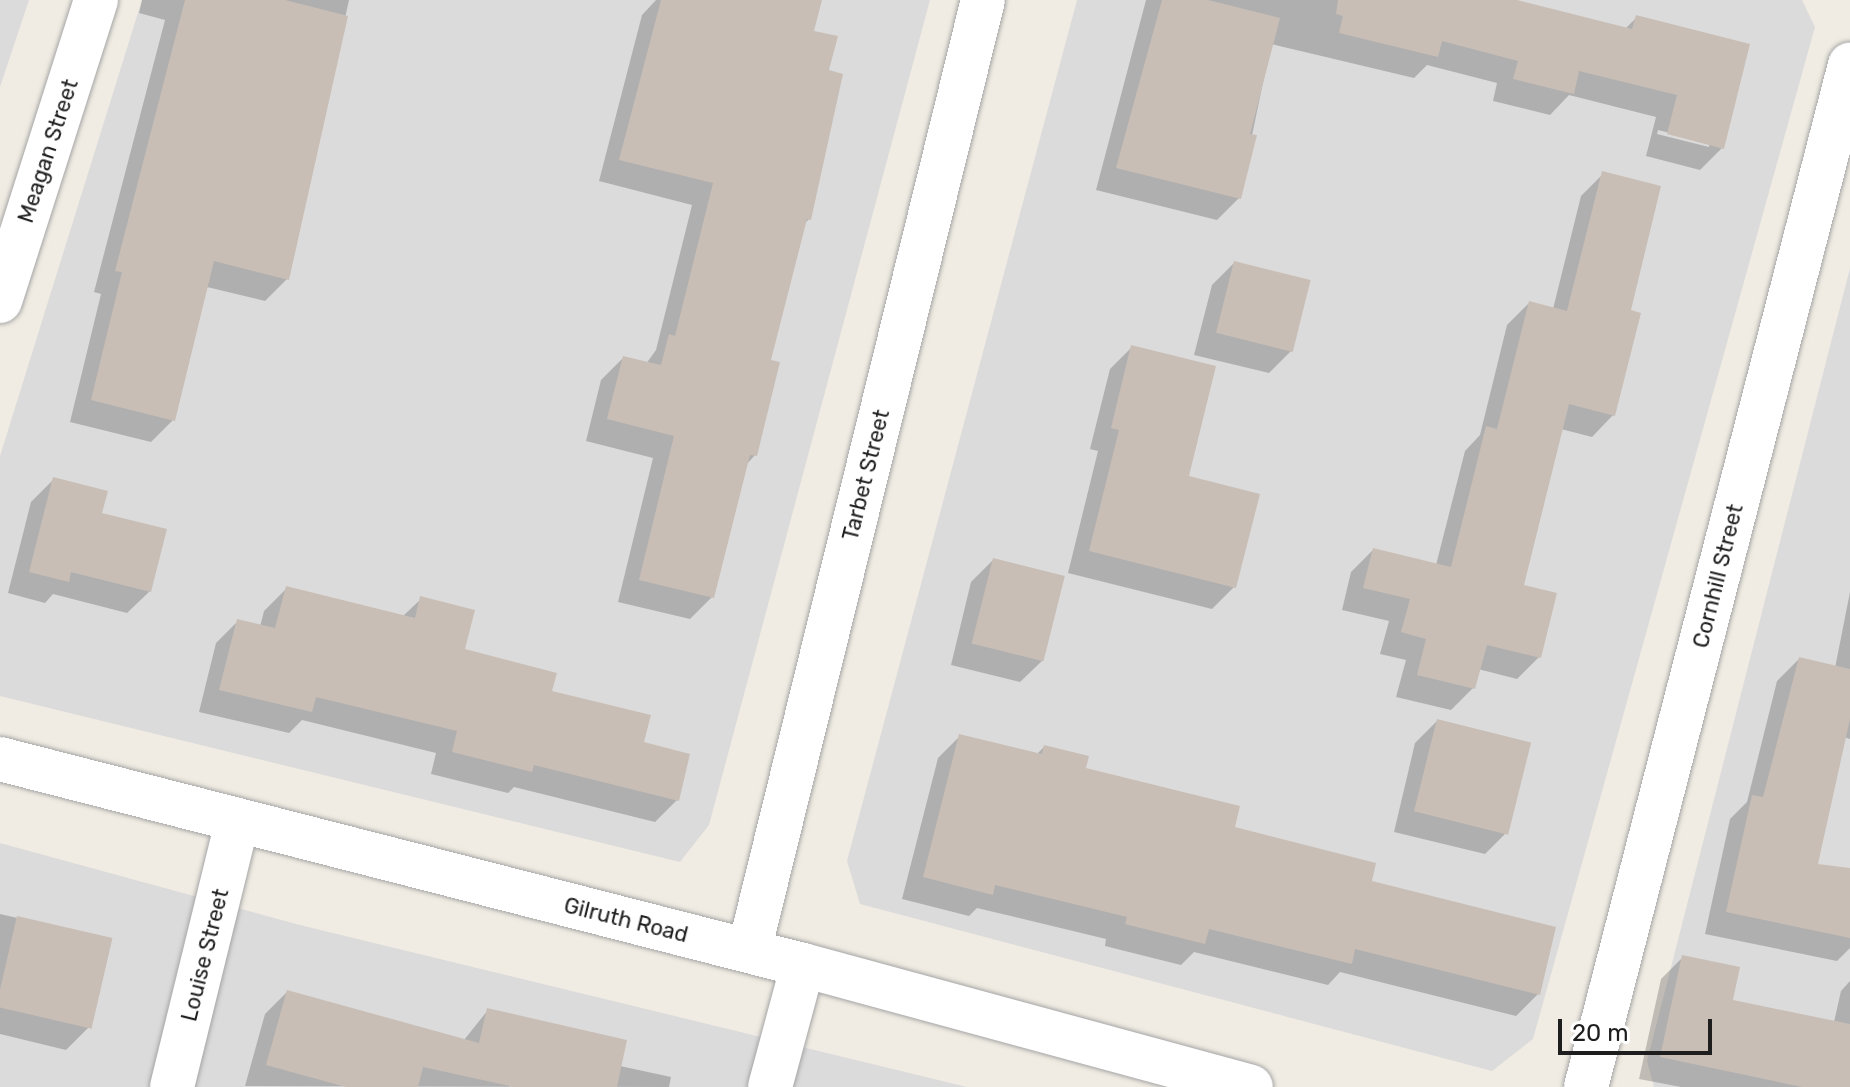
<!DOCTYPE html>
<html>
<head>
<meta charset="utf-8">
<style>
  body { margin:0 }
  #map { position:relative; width:1850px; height:1087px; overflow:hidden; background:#f0ece3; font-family:Rubik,sans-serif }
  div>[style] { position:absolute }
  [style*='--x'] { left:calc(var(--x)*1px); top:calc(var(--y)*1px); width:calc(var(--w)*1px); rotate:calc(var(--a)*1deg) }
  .residential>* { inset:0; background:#dcdbdb }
  .shadow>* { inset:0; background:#0003 }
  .building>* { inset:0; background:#c8beb6; transform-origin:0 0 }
  .roads { filter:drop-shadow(0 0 2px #a5a5a5) drop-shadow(0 0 2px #a5a5a5) }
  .street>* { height:44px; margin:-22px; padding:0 22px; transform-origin:22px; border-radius:22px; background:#fff }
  span { translate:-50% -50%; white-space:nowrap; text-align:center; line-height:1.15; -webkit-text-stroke:6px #fff; paint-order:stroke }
  .street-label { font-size:22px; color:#1e1e1e }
  .scale { position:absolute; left:1558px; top:1019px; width:154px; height:36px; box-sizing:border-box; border:4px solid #1e1e1e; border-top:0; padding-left:10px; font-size:24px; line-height:28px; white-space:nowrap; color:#1e1e1e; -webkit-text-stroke:6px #fff; paint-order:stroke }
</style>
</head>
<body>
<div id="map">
  <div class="residential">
    <div style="clip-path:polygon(0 0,29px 0,0 87px)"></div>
    <div style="clip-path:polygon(142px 0,930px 0,709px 825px,680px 862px,0 696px,0 456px)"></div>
    <div style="clip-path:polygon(1077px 0,1802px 0,1815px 27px,1533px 1039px,1492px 1071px,860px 904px,847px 861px)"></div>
    <div style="clip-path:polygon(1850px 268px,1850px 1087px,1654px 1087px,1647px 1061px)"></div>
    <div style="clip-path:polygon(0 843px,300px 925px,967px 1087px,0 1087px)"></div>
  </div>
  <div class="shadow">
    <div style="clip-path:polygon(142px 0,349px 0,287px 279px,265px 301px,207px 287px,173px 420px,151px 442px,70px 422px,101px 294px,94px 292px,165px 20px,139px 13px)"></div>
    <div style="clip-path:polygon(656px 0,820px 0,812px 32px,827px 71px,809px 219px,803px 225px,769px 362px,755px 455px,746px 465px,712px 597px,690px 619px,618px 602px,653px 458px,586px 441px,601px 380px,623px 358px,646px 364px,656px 350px,692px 205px,599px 181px,642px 15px)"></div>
    <div style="clip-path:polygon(evenodd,1146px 0,1508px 0,1625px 29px,1637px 17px,1722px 148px,1700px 170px,1646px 156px,1656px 117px,1569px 95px,1550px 115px,1493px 101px,1497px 83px,1427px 65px,1414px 78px,1271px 44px,1239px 198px,1217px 220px,1096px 190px,1146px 0,1658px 130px,1709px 143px,1709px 147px,1657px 134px,1658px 130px)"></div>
    <div style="clip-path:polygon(1603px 174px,1628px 312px,1614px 414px,1592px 437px,1561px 429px,1521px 586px,1539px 657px,1517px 679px,1478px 669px,1473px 688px,1451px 710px,1396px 697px,1406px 660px,1380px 654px,1389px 621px,1342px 610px,1351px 572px,1373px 550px,1436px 565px,1465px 451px,1480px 435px,1507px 325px,1529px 303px,1553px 309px,1581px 196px)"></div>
    <div style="clip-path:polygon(1234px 263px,1291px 351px,1269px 373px,1194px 355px,1212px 285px)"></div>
    <div style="clip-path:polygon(1132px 347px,1234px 587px,1212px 609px,1068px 573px,1098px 451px,1090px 449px,1110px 369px)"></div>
    <div style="clip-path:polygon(53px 480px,100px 515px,150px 591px,127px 613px,53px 594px,45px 603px,8px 593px,31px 502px)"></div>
    <div style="clip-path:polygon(993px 560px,1043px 660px,1020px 682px,951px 665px,971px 582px)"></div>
    <div style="clip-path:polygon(286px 589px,402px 617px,421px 599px,463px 651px,642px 744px,677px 800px,655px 822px,514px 787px,508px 793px,431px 774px,436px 753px,302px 720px,289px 733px,199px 712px,216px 643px,238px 621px,260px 627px,264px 611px)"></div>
    <div style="clip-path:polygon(1850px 592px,1850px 739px,1844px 737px,1815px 866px,1850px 873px,1850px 948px,1837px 961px,1705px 934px,1730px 819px,1747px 802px,1777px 681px,1799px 659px,1835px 668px)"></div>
    <div style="clip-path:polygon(1437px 721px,1507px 832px,1485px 854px,1394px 832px,1415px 743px)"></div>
    <div style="clip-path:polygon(960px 736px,1036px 755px,1044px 747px,1084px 770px,1369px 882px,1538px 994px,1516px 1016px,1340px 972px,1328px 985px,1194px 952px,1181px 965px,1105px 946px,1106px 939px,977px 908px,969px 916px,902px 899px,938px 758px)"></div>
    <div style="clip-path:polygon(0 914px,109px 939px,88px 1028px,66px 1050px,0 1034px)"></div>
    <div style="clip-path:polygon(1683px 957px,1731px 1001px,1834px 1022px,1841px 991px,1850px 981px,1850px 1087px,1681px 1087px,1639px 1079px,1661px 979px)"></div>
    <div style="clip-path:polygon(287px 992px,464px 1040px,488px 1010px,620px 1066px,671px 1077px,669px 1087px,245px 1086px,265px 1014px)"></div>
  </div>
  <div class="building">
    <div style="clip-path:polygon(185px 0,285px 0,348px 16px,289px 280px,214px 261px,175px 421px,91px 400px,122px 272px,115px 271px)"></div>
    <div style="clip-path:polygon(661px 0,822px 0,814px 31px,838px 36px,829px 70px,843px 74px,811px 220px,807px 219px,771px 360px,780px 362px,757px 456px,750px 455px,714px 598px,639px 580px,674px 436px,607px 419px,623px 356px,661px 365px,669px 334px,675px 336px,713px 183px,619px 160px)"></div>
    <div style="clip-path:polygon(1162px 0,1208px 0,1280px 18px,1250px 134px,1257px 135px,1241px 199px,1116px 168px)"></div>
    <div style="clip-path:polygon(1338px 0,1517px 0,1632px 29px,1636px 15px,1750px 44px,1724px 149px,1667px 134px,1677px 95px,1579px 71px,1574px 94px,1513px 79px,1518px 61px,1442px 41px,1438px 57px,1339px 33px,1343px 16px,1336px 14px)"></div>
    <div style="clip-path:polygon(1602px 171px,1661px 186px,1631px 310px,1641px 313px,1615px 416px,1569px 404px,1524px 585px,1557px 593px,1541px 658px,1487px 645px,1475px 689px,1417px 675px,1426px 639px,1401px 632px,1410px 599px,1363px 588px,1373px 548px,1451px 567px,1486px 426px,1497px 429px,1529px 301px,1567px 311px)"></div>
    <div style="left:1234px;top:261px;width:79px;height:74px;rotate:14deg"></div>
    <div style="clip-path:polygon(1131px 345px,1216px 366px,1189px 476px,1260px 494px,1236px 588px,1089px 551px,1119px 430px,1111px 428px)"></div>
    <div style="clip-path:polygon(53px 477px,108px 491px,102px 513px,167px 529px,151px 592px,71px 572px,69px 582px,29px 572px)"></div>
    <div style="left:993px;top:558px;width:74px;height:88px;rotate:14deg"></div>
    <div style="clip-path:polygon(286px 586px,415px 618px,420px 596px,475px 610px,465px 649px,557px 673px,552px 691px,651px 715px,644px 742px,690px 754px,679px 801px,534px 765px,532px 772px,452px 752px,457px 731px,316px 697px,312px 712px,219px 690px,237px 619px,275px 628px)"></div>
    <div style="clip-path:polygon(1799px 657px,1850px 669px,1850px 719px,1818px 864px,1850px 868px,1850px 938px,1726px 912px,1752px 795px,1763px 797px)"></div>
    <div style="left:1437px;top:719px;width:97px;height:95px;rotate:14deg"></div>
    <div style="clip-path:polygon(959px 734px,1042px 754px,1044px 745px,1089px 756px,1086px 768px,1240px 806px,1235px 827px,1376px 863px,1372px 881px,1556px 927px,1540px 995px,1355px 949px,1352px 964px,1209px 929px,1205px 944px,1125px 924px,1127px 917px,995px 885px,993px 895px,923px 877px)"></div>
    <div style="left:17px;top:916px;width:98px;height:93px;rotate:13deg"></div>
    <div style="clip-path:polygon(1682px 955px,1740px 967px,1733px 1000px,1850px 1024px,1850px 1087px,1802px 1087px,1660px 1057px)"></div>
    <div style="clip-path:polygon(287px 990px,479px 1043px,487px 1008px,627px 1040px,617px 1087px,514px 1087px,423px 1067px,418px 1087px,346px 1087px,266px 1065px)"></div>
  </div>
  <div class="roads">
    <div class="street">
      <div style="--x:0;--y:301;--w:316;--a:-72.3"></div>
      <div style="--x:0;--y:759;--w:829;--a:14.39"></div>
      <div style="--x:803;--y:965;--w:464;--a:15.2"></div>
      <div style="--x:749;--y:951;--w:979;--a:-76.18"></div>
      <div style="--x:172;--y:1087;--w:272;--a:-76.2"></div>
      <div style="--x:770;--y:1087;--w:126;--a:-74.9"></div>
      <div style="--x:1586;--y:1087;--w:1056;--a:-75.52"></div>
    </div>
  </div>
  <div class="street-label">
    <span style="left:48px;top:151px;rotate:-72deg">Meagan Street</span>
    <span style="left:866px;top:475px;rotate:-76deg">Tarbet Street</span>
    <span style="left:1718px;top:576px;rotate:-76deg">Cornhill Street</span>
    <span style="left:626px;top:920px;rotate:14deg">Gilruth Road</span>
    <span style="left:205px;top:955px;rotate:-76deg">Louise Street</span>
  </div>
  <div class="scale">20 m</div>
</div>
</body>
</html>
